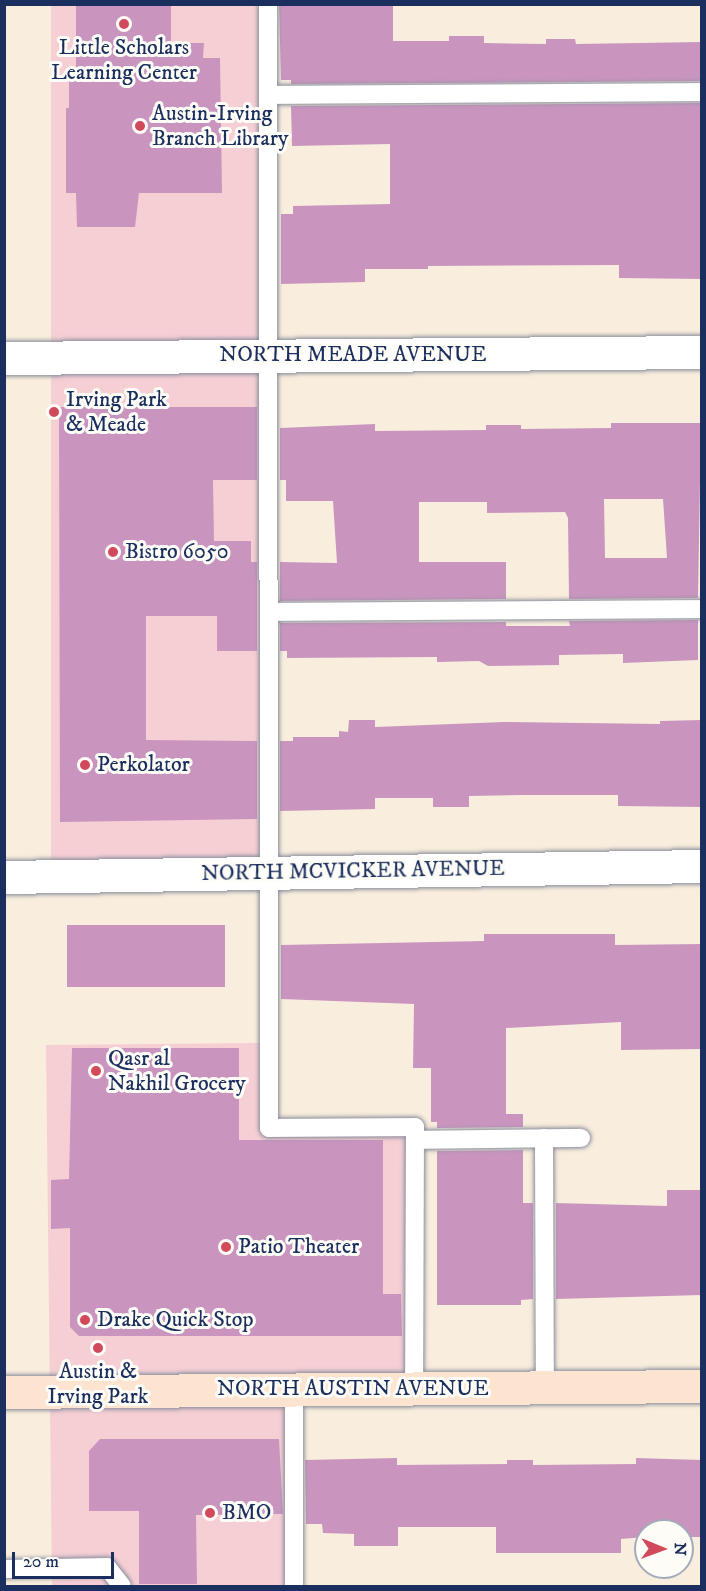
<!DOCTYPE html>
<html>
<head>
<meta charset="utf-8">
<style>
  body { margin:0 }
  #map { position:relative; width:706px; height:1591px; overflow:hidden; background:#f9eedd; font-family:"IM FELL DW Pica",serif }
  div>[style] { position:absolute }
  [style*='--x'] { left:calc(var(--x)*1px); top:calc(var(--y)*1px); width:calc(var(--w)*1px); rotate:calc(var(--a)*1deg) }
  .built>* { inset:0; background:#f6cfd5; transform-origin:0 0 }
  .building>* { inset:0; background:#c995bf; transform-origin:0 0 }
  .roads { filter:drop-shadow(0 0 2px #8a8e9e) drop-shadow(0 0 2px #8a8e9e) }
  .lane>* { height:18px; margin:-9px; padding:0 9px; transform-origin:9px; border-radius:9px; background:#fff }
  .street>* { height:33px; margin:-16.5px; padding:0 16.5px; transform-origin:16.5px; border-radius:16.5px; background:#fff }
  .secondary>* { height:33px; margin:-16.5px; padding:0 16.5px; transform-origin:16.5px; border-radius:16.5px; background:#fde4d0 }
  .dots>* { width:16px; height:16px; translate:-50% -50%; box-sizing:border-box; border:3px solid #fdfcf7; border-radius:50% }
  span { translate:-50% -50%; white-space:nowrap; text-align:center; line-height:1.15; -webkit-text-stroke:6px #fdfcf7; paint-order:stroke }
  .poi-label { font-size:22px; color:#1b2f5e }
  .left { translate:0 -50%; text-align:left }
  .street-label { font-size:22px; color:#1b2f5e }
  .frame { position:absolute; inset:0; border:6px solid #1b2f5e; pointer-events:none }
  .north { position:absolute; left:634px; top:1519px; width:60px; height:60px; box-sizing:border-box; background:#fdfcf7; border:2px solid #a3aaba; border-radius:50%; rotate:91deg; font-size:16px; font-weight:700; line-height:24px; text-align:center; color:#1b2f5e }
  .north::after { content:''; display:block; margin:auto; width:21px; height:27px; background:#d1495b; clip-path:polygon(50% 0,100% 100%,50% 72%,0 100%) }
  .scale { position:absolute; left:12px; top:1552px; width:102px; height:27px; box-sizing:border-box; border:3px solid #1b2f5e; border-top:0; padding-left:8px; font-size:18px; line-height:21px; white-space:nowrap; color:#1b2f5e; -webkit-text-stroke:4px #fdfcf7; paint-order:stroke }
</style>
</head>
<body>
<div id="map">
  <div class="built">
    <div style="left:51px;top:5px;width:214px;height:862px"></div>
    <div style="clip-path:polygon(263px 1043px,264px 1134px,412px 1133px,414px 1379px,291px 1380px,291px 1586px,52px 1586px,46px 1045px)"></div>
  </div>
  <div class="building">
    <div style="clip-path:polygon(76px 4px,171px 4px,171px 43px,204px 43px,203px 58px,220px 58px,222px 193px,139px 193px,135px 227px,77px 227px,76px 193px,66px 193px,66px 108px,69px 108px,69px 69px,76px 69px)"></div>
    <div style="clip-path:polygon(279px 4px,393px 4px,393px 41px,449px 41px,449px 36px,484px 36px,484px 43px,546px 44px,546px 39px,575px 39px,576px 44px,702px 42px,702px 81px,291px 84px,291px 80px,281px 80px)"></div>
    <div style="clip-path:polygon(702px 103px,702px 279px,619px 278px,619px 265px,428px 266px,428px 269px,365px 269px,365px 282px,281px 284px,281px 214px,293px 214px,293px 206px,390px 204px,390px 144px,292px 146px,291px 106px)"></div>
    <div style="clip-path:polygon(59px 407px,257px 407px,257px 480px,213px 480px,214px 541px,251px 541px,251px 562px,257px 562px,257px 651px,217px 651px,217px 616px,146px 616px,146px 740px,257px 741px,257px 819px,60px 822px)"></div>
    <div style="clip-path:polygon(evenodd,611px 423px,701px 423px,698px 598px,569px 599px,568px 518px,565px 512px,487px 513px,487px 502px,419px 502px,419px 562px,506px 562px,506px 599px,280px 601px,280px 562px,337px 563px,333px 501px,286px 501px,286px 480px,280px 480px,280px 428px,375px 424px,375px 431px,486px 430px,486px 425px,521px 425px,521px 429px,611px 428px,611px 423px,604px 499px,663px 499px,667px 558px,605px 558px,604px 499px)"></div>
    <div style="clip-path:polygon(698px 620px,698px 660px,623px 663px,623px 654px,559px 655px,559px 665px,488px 666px,479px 661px,437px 662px,437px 657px,287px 658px,287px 651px,280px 651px,280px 623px,506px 622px,506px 626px,570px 626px,569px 621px)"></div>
    <div style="clip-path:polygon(349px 720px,375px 720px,375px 727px,504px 722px,660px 724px,660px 721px,701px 720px,701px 807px,618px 806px,618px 795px,521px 795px,469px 796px,469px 807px,433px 807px,433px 798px,375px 798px,375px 809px,280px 811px,280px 741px,293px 741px,293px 737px,339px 737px,339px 731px,348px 732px)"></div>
    <div style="left:67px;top:925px;width:158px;height:62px"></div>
    <div style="clip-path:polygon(484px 934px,615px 934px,615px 945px,702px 944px,702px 1049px,621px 1050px,621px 1022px,506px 1028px,506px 1114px,523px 1114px,523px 1127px,437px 1128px,437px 1122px,431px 1122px,431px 1068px,413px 1068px,414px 1004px,281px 999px,281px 945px,484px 941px)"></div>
    <div style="clip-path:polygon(72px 1048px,239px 1048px,239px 1140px,383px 1140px,383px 1294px,401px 1294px,402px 1336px,79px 1336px,70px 1327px,70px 1228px,51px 1229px,51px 1180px,69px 1179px)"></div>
    <div style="clip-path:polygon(523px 1150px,523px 1203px,533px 1203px,533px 1299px,521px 1300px,521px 1305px,437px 1305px,437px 1151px)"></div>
    <div style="clip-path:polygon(667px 1190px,702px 1190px,702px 1295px,556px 1299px,556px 1203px,667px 1206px)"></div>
    <div style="clip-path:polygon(100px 1439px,279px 1439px,283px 1514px,196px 1515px,197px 1584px,139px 1584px,139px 1511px,89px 1511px,89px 1451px)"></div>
    <div style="clip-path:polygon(397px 1458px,397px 1465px,507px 1464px,507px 1460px,533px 1460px,533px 1465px,636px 1464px,636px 1458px,702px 1460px,702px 1537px,682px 1537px,682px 1531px,646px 1531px,646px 1537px,621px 1539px,621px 1553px,496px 1553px,496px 1527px,398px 1527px,398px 1546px,354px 1546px,354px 1534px,323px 1533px,322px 1524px,306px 1524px,305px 1460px)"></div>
  </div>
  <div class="roads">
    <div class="lane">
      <div style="--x:268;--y:4;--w:1124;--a:89.95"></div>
      <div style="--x:269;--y:1128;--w:146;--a:-0.4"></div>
      <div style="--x:415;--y:1127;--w:262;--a:90.2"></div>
      <div style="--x:268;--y:95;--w:434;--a:-0.4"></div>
      <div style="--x:269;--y:612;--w:433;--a:-0.4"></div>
      <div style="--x:544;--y:1138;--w:250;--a:89.8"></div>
      <div style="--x:415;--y:1140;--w:166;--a:-0.7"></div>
      <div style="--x:294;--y:1390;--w:196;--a:90"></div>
      <div style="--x:4;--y:1569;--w:103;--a:-1.1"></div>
      <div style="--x:107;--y:1567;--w:24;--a:52"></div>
    </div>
    <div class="street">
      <div style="--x:4;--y:358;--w:698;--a:-0.49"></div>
      <div style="--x:4;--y:877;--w:698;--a:-0.9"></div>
    </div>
    <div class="secondary">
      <div style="--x:4;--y:1392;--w:698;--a:-0.49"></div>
    </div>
  </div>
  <div class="dots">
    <div style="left:124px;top:24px;background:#d1495b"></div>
    <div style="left:140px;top:126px;background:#d1495b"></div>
    <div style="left:54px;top:412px;background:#d1495b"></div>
    <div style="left:113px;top:552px;background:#d1495b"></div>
    <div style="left:85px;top:765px;background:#d1495b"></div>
    <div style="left:96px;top:1071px;background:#d1495b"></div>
    <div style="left:226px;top:1247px;background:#d1495b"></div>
    <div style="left:85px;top:1320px;background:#d1495b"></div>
    <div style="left:98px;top:1348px;background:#d1495b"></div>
    <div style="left:210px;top:1513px;background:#d1495b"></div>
  </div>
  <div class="poi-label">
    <span style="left:124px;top:60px">Little Scholars<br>Learning Center</span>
    <span class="left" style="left:152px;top:126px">Austin-Irving<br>Branch Library</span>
    <span class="left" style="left:66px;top:412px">Irving Park<br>&amp; Meade</span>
    <span class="left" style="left:125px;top:552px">Bistro 6050</span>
    <span class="left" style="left:97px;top:765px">Perkolator</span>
    <span class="left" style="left:108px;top:1071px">Qasr al<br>Nakhil Grocery</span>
    <span class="left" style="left:238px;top:1247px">Patio Theater</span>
    <span class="left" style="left:97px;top:1320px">Drake Quick Stop</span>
    <span style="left:98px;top:1384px">Austin &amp;<br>Irving Park</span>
    <span class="left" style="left:222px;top:1513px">BMO</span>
  </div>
  <div class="street-label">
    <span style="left:353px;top:355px">NORTH MEADE AVENUE</span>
    <span style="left:353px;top:871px;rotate:-1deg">NORTH MCVICKER AVENUE</span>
    <span style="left:353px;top:1389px">NORTH AUSTIN AVENUE</span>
  </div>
  <div class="frame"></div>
  <div class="north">N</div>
  <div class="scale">20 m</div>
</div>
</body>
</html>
